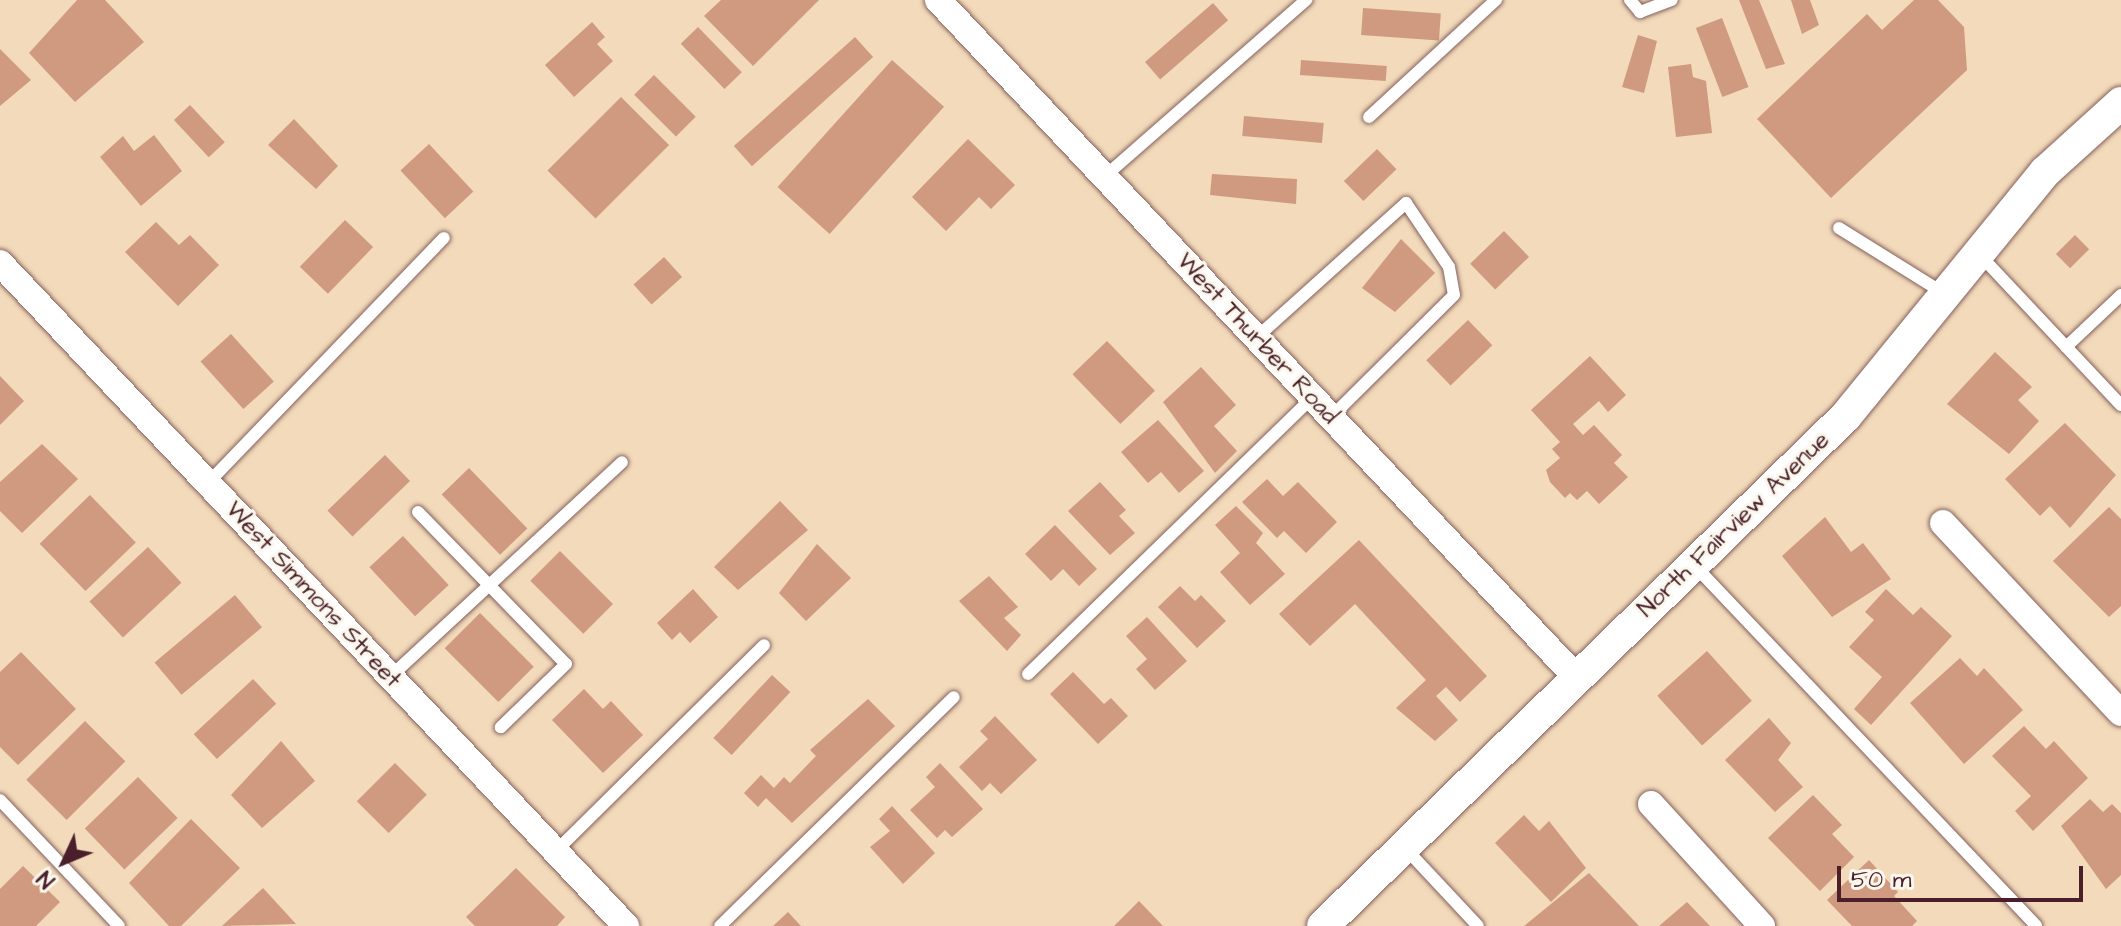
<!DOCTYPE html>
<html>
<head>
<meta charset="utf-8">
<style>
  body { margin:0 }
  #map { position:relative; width:2121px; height:926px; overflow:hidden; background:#f2daba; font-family:"Architects Daughter",sans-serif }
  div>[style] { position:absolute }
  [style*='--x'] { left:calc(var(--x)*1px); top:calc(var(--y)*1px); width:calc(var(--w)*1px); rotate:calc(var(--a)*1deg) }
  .building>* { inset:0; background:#cf9a7f; transform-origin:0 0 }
  .roads { filter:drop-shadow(0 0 2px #85605d) drop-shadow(0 0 2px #85605d) }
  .service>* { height:12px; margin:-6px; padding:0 6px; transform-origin:6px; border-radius:6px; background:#fff }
  .minor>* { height:26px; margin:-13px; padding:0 13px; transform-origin:13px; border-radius:13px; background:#fff }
  .tertiary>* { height:32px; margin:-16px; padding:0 16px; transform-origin:16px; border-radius:16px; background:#fff }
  span { translate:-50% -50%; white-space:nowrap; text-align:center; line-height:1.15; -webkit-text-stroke:6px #fbf7ec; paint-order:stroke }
  .street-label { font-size:24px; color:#4a1f2b }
  .north { position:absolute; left:24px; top:822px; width:80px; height:80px; -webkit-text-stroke:6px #fbf7ec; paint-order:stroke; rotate:226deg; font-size:22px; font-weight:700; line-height:32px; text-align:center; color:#4a1f2b }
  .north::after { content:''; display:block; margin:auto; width:28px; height:36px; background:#4a1f2b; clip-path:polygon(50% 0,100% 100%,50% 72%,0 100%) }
  .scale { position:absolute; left:1837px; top:866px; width:246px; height:36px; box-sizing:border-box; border:4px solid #4a1f2b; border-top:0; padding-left:10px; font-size:24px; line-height:28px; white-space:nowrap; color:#4a1f2b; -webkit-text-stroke:6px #fbf7ec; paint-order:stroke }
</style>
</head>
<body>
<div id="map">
  <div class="building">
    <div style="clip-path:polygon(77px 0,105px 0,144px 42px,75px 102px,29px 53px)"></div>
    <div style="clip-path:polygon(721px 0,819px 0,753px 66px,704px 16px)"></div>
    <div style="clip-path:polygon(1739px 0,1759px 0,1785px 64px,1766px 69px)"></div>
    <div style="clip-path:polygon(1791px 0,1810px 0,1819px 25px,1802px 34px)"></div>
    <div style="clip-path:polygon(1914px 0,1938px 0,1964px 27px,1967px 70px,1831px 198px,1757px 119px,1867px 14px,1882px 30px)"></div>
    <div style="left:1213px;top:3px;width:23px;height:90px;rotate:49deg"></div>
    <div style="left:1363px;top:8px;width:78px;height:27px;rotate:4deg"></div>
    <div style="left:1722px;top:18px;width:74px;height:28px;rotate:69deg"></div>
    <div style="clip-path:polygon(592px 22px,605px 37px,597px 44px,613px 61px,574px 97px,545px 65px)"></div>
    <div style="left:698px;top:27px;width:63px;height:24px;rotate:46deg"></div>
    <div style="clip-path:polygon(1638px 35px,1657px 41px,1644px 93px,1622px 87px)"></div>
    <div style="left:855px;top:37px;width:27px;height:163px;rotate:48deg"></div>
    <div style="clip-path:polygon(0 49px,31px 80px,0 106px)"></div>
    <div style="left:892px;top:60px;width:70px;height:171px;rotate:42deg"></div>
    <div style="left:1301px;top:60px;width:86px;height:15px;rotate:4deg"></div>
    <div style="clip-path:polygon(1691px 64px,1693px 77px,1706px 81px,1712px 133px,1676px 137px,1668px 67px)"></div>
    <div style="left:654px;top:75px;width:59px;height:28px;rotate:45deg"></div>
    <div style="left:621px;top:97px;width:68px;height:104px;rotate:45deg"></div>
    <div style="left:190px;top:105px;width:51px;height:22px;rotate:47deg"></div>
    <div style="left:1244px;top:116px;width:80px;height:20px;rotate:5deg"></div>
    <div style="clip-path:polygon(294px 119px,338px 166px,316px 189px,268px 145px)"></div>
    <div style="clip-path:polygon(154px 135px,182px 171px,141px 206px,100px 157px,123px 136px,134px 151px)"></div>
    <div style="clip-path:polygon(968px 139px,1015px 185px,991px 209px,979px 197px,946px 231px,912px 197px)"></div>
    <div style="left:429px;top:144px;width:65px;height:39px;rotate:47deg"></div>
    <div style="left:1377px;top:149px;width:28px;height:46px;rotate:46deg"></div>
    <div style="clip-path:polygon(1212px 174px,1297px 179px,1296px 204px,1210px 195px)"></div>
    <div style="left:345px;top:220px;width:39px;height:65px;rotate:44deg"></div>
    <div style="clip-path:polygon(156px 222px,179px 245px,190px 235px,219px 265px,178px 306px,125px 252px)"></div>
    <div style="left:1504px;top:231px;width:36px;height:47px;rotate:46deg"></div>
    <div style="left:2075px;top:235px;width:20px;height:27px;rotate:45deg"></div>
    <div style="clip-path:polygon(1401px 239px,1435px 273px,1395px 312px,1362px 288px)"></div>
    <div style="left:664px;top:257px;width:27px;height:41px;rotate:48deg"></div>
    <div style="left:1468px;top:320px;width:35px;height:58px;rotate:46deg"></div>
    <div style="left:231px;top:334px;width:64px;height:41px;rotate:48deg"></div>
    <div style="left:1107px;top:341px;width:69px;height:48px;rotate:46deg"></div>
    <div style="clip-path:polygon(1995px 352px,2032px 387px,2018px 400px,2039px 421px,2009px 454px,1947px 404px)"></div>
    <div style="clip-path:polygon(1590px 356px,1626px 395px,1608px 412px,1599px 401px,1573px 424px,1583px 435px,1594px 425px,1622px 455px,1614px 463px,1628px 477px,1599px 504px,1587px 491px,1577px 500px,1570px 493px,1565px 498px,1550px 482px,1546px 470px,1560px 458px,1552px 449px,1560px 442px,1531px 410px)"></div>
    <div style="clip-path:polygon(1201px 367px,1236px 405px,1214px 426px,1237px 451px,1215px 473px,1163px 402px)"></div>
    <div style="clip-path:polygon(0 376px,24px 401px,0 425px)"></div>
    <div style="clip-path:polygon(1158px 420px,1204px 471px,1179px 493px,1161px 472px,1148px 483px,1121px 452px)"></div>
    <div style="clip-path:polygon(2065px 423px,2116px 475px,2070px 528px,2050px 506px,2040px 516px,2005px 479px)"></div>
    <div style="clip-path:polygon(42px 444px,78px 479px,22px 533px,0 511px,0 482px)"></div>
    <div style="left:385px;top:455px;width:36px;height:80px;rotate:46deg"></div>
    <div style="left:469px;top:468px;width:84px;height:38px;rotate:46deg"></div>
    <div style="clip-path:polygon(1267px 479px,1283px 496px,1298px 482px,1337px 522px,1306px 553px,1284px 531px,1277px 538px,1242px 502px)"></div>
    <div style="clip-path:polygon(1100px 482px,1126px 510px,1119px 516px,1135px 533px,1110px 555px,1068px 511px)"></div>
    <div style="left:90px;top:495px;width:66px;height:70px;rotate:46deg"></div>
    <div style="clip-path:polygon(780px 501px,808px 530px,738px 590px,714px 567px)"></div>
    <div style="clip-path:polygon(1236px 506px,1263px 533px,1256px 543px,1285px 574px,1250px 605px,1220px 572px,1240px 553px,1215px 525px)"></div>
    <div style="clip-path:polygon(2109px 507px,2121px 519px,2121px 606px,2109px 617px,2053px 561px)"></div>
    <div style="clip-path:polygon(1825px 517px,1851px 552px,1863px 543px,1891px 579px,1832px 617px,1782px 556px)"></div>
    <div style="clip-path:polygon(1055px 525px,1097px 569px,1079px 586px,1063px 569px,1051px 581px,1025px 554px)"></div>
    <div style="left:403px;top:536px;width:67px;height:46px;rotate:47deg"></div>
    <div style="clip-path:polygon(1359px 540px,1487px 676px,1460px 702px,1446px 687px,1436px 696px,1458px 720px,1435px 741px,1396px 708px,1426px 680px,1355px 604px,1310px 646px,1279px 614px)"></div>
    <div style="clip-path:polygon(817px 544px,851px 578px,806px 621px,779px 593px)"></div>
    <div style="left:148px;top:547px;width:49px;height:80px;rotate:47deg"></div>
    <div style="left:560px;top:551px;width:75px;height:42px;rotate:45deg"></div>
    <div style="clip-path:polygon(989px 576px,1018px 607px,1004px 618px,1021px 635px,1007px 651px,959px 601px)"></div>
    <div style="clip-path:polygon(1180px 586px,1195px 601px,1201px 595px,1226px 621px,1197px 648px,1158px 607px)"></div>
    <div style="clip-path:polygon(693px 589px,718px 617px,690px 643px,680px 632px,672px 640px,657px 623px)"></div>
    <div style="clip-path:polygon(1886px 589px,1913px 615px,1921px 607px,1952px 636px,1871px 725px,1854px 709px,1882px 677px,1849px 647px,1874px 620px,1865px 612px)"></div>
    <div style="left:235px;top:595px;width:42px;height:105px;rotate:50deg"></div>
    <div style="left:480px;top:613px;width:76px;height:50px;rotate:45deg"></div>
    <div style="clip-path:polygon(1147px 617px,1187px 661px,1155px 690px,1136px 669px,1147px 659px,1126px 636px)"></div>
    <div style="left:1707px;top:651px;width:67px;height:67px;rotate:48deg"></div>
    <div style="clip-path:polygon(21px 652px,76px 709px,18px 765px,0 747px,0 672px)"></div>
    <div style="clip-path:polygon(1960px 658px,1977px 676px,1984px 668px,2023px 710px,1964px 764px,1910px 703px)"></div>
    <div style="clip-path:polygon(1073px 672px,1104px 704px,1111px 698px,1128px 716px,1098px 744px,1050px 694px)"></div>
    <div style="left:772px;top:675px;width:25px;height:86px;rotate:43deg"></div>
    <div style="left:253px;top:679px;width:34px;height:81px;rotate:47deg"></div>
    <div style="clip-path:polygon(584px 689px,603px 709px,611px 701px,643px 735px,603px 773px,552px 720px)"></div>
    <div style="clip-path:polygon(868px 699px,895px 726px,792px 823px,766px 798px,758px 807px,744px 793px,761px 775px,774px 788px,784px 777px,790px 783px,816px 756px,810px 750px)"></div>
    <div style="clip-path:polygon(995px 716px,1037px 760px,1001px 794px,990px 783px,982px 791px,959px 767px,988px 739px,980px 731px)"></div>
    <div style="clip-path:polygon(1769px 718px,1791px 743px,1778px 760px,1803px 787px,1775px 812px,1725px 760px)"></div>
    <div style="left:85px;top:721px;width:57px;height:83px;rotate:45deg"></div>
    <div style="clip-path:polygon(2024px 726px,2046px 749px,2054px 741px,2088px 778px,2033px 831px,2015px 811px,2031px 796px,1992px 756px)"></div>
    <div style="clip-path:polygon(281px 741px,315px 781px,262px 828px,231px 795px)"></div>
    <div style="left:395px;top:763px;width:45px;height:54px;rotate:45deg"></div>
    <div style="clip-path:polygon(940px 763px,983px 809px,952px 837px,945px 830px,937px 838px,910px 810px,935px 787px,926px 777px)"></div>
    <div style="left:138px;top:777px;width:57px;height:74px;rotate:46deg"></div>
    <div style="clip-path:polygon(1813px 795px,1842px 825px,1832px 834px,1854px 857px,1820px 891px,1768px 838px)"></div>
    <div style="clip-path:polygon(2090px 799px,2103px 812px,2112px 804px,2121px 813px,2121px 875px,2106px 889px,2061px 826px)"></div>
    <div style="clip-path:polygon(892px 806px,935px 853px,903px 884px,870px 847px,890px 831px,879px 819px)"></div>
    <div style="clip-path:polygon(1524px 815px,1539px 831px,1549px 821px,1586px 868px,1551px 902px,1495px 843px)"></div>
    <div style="clip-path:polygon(191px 819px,240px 868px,181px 926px,169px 926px,129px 883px)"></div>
    <div style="clip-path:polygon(1869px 860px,1898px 892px,1894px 896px,1917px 921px,1912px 926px,1852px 926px,1827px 900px)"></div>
    <div style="clip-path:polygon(23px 866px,60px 902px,36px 926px,0 926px,0 889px)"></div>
    <div style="clip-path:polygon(516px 868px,565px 917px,557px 926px,475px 926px,466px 917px)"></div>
    <div style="clip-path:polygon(1589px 873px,1639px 926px,1524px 926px)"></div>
    <div style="clip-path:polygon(263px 888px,296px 924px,222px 926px)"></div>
    <div style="clip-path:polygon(1139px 901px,1163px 926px,1114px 926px)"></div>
    <div style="clip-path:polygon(1687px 902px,1710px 926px,1659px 926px)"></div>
    <div style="clip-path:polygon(788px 912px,801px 926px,773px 926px)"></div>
  </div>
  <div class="roads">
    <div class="service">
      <div style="--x:1630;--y:0;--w:16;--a:50"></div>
      <div style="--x:1640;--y:12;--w:34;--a:-21"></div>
      <div style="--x:1369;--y:117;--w:173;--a:-42.7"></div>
      <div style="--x:1104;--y:177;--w:269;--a:-41.2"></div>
      <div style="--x:1839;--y:228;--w:125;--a:31.9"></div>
      <div style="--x:1979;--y:254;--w:207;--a:46.8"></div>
      <div style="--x:1256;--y:338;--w:202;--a:-42"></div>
      <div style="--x:1406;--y:203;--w:77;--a:56.1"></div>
      <div style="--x:1449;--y:267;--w:28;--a:80"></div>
      <div style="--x:1454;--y:295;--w:173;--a:135.2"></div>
      <div style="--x:2066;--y:347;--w:76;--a:-43.4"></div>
      <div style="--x:208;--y:483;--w:340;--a:-46.1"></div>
      <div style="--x:418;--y:512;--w:212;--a:45.8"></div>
      <div style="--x:566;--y:664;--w:91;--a:135.9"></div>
      <div style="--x:1694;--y:565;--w:497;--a:46.5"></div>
      <div style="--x:1028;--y:674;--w:396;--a:-44.2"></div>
      <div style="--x:390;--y:677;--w:316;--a:-42.8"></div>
      <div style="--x:0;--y:800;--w:173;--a:46.6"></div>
      <div style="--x:1406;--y:849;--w:105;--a:46.9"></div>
      <div style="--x:555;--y:852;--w:294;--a:-44.7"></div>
      <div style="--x:720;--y:926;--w:327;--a:-44.4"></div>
    </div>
    <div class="minor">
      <div style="--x:938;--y:0;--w:930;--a:46.7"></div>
      <div style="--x:0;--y:263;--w:912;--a:46.64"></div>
      <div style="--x:1943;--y:523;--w:260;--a:46.9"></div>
      <div style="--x:1651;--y:804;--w:165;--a:47.7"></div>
    </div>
    <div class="tertiary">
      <div style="--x:1323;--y:926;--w:730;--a:-44.28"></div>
      <div style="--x:1846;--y:416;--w:315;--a:-50.8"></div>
      <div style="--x:2045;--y:172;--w:103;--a:-42.2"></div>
    </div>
  </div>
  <div class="street-label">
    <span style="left:1257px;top:339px;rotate:47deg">West Thurber Road</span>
    <span style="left:1734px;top:525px;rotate:-44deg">North Fairview Avenue</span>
    <span style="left:313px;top:595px;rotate:47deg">West Simmons Street</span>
  </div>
  <div class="north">N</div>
  <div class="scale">50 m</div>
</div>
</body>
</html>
